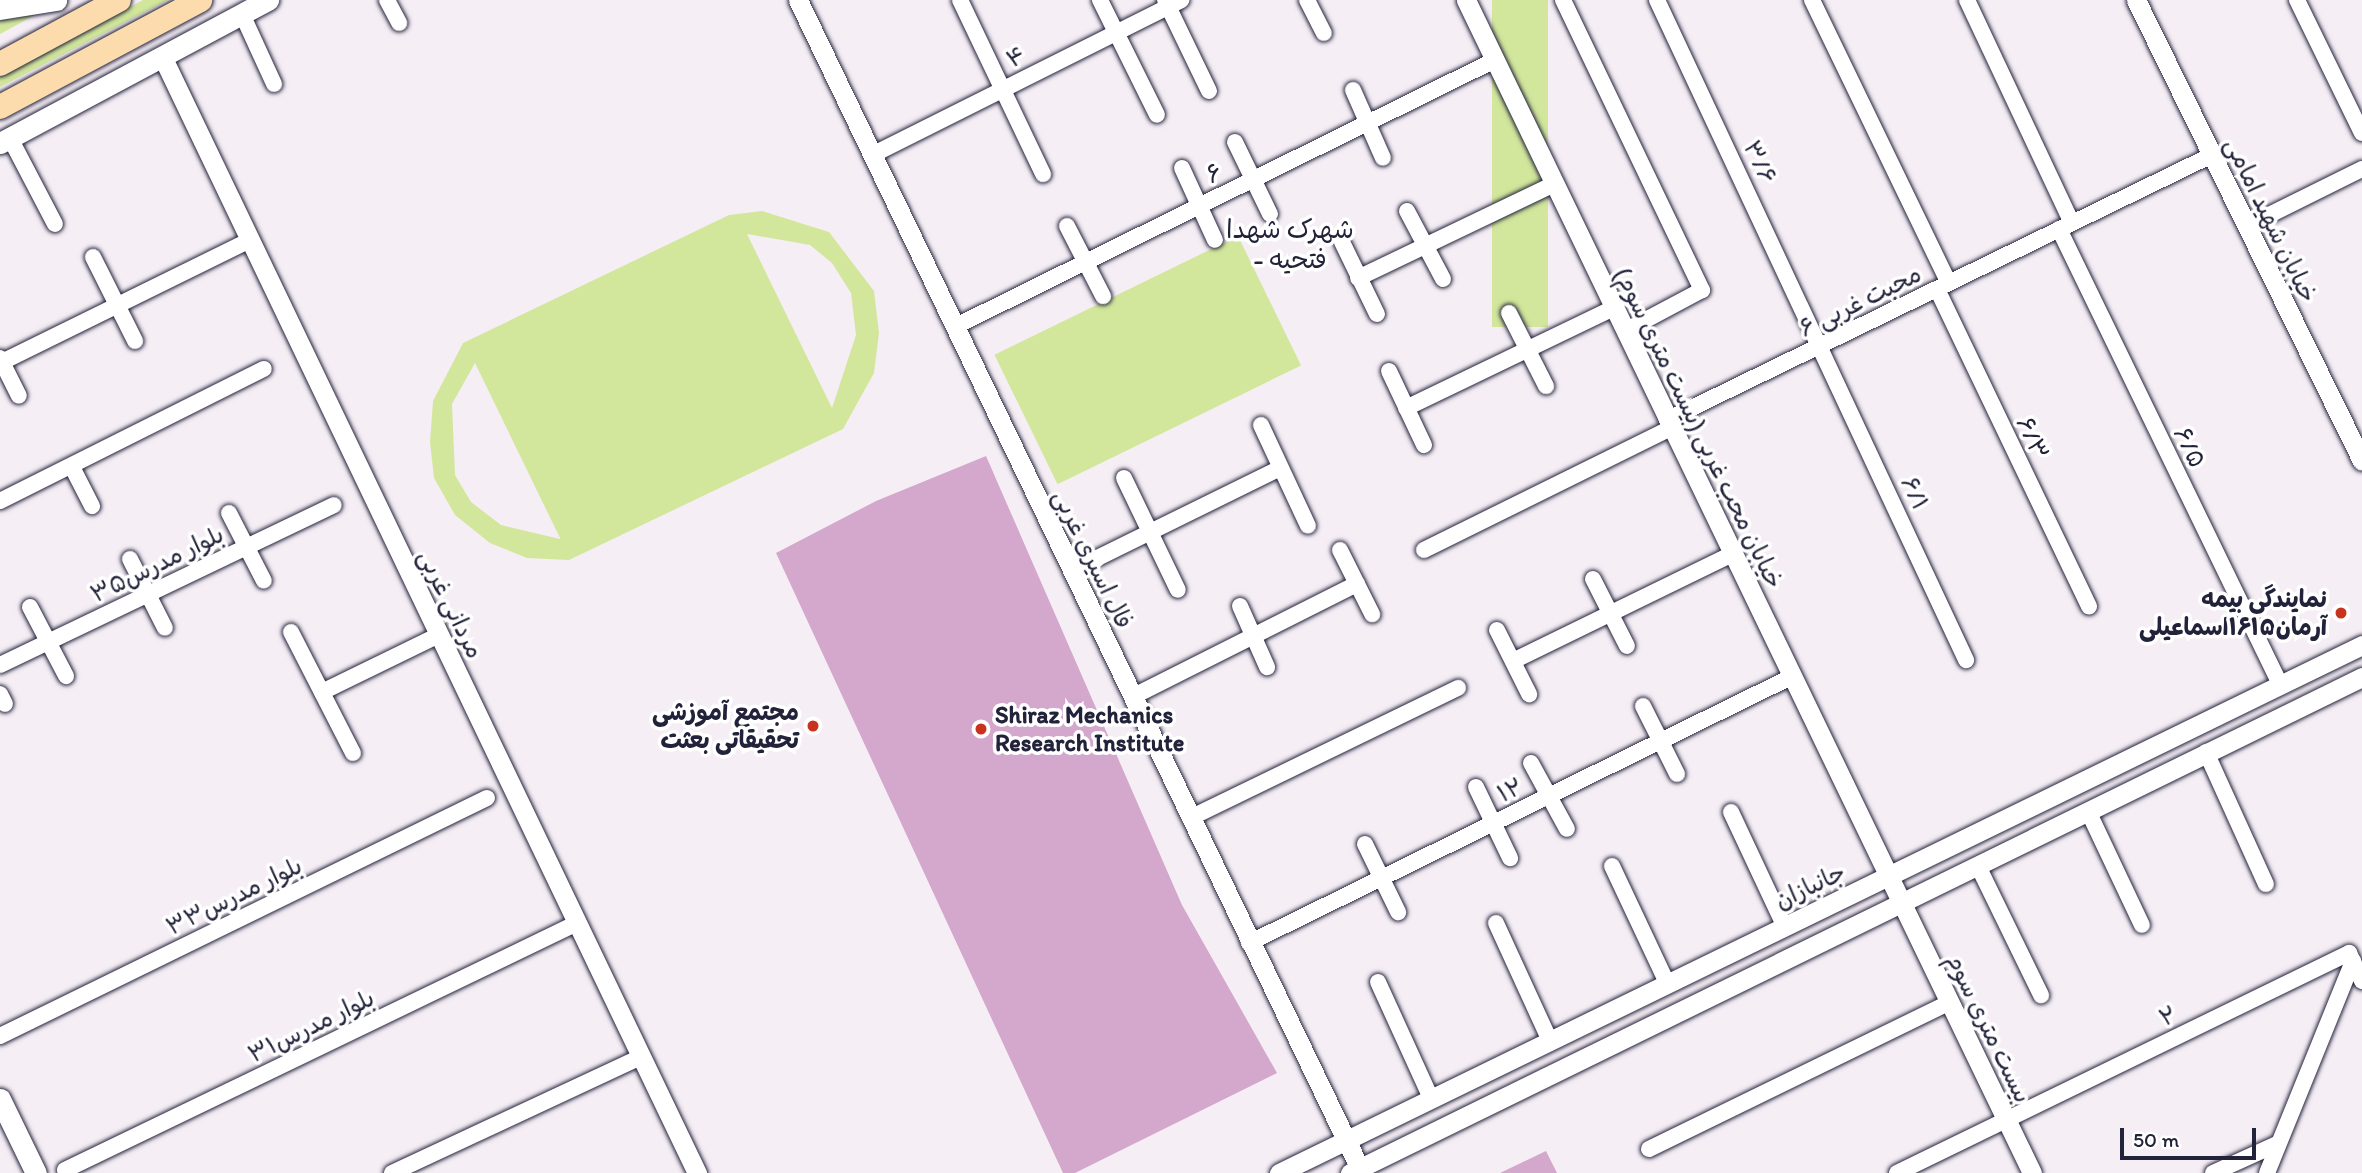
<!DOCTYPE html>
<html>
<head>
<meta charset="utf-8">
<style>
  body { margin:0 }
  #map { position:relative; width:2362px; height:1173px; overflow:hidden; background:#f6eef5; font-family:Itim,"Playpen Sans Arabic",sans-serif }
  div>[style] { position:absolute }
  [style*='--x'] { left:calc(var(--x)*1px); top:calc(var(--y)*1px); width:calc(var(--w)*1px); rotate:calc(var(--a)*1deg) }
  .green>* { inset:0; background:#d2e79c; transform-origin:0 0 }
  .building>* { inset:0; background:#d4a8cc }
  .roads { filter:drop-shadow(0 0 2px #22223b) drop-shadow(0 0 2px #22223b) }
  .minor>* { height:16px; margin:-8px; padding:0 8px; transform-origin:8px; border-radius:8px; background:#fff }
  .tertiary>* { height:19px; margin:-9.5px; padding:0 9.5px; transform-origin:9.5px; border-radius:9.5px; background:#fff }
  .secondary>* { height:21px; margin:-10.5px; padding:0 10.5px; transform-origin:10.5px; border-radius:10.5px; background:#fff }
  .trunk>* { height:24px; margin:-12px; padding:0 12px; transform-origin:12px; border-radius:12px; background:#fcdcac }
  .dots>* { width:19px; height:19px; translate:-50% -50%; box-sizing:border-box; border:4px solid #fff; border-radius:50% }
  span { translate:-50% -50%; white-space:nowrap; text-align:center; line-height:1.15; -webkit-text-stroke:7px #fff; paint-order:stroke }
  .street-label { font-size:24px; color:#22223b }
  .poi-label { font-size:24px; color:#22223b; font-weight:700 }
  .right { translate:-100% -50%; text-align:right }
  .left { translate:0 -50%; text-align:left }
  .neighbourhood-label { font-size:26px; color:#22223b }
  .scale { position:absolute; left:2120px; top:1128px; width:136px; height:32px; box-sizing:border-box; border:4px solid #22223b; border-top:0; padding-left:9px; font-size:21px; line-height:24px; white-space:nowrap; color:#22223b; -webkit-text-stroke:5px #fff; paint-order:stroke }
</style>
</head>
<body>
<div id="map">
  <div class="green">
    <div style="clip-path:polygon(143px 0,168px 0,0 87px,0 76px)"></div>
    <div style="left:1492px;top:0;width:56px;height:327px"></div>
    <div style="clip-path:polygon(48px 8px,0 34px,0 15px)"></div>
    <div style="clip-path:polygon(evenodd,762px 211px,829px 232px,874px 291px,879px 333px,874px 373px,843px 429px,569px 560px,527px 558px,490px 543px,455px 515px,434px 478px,430px 442px,433px 401px,463px 343px,729px 215px,762px 211px,747px 234px,810px 245px,832px 263px,851px 293px,856px 335px,832px 408px,747px 234px,762px 211px,475px 363px,560px 538px,560px 539px,501px 525px,471px 502px,455px 475px,452px 404px,475px 363px)"></div>
    <div style="left:1238px;top:236px;width:144px;height:271px;rotate:64deg"></div>
  </div>
  <div class="building">
    <div style="clip-path:polygon(986px 456px,1182px 905px,1277px 1073px,1075px 1173px,1063px 1173px,776px 553px,876px 501px)"></div>
    <div style="clip-path:polygon(1546px 1151px,1557px 1173px,1500px 1173px)"></div>
  </div>
  <div class="roads">
    <div class="minor">
      <div style="--x:387;--y:0;--w:26;--a:62"></div>
      <div style="--x:960;--y:0;--w:193;--a:64.5"></div>
      <div style="--x:1100;--y:0;--w:128;--a:63.6"></div>
      <div style="--x:1165;--y:0;--w:101;--a:64.2"></div>
      <div style="--x:1307;--y:0;--w:37;--a:63"></div>
      <div style="--x:1563;--y:0;--w:322;--a:64.4"></div>
      <div style="--x:1702;--y:290;--w:87;--a:152"></div>
      <div style="--x:1657;--y:0;--w:729;--a:64.91"></div>
      <div style="--x:1812;--y:0;--w:314;--a:64.2"></div>
      <div style="--x:1967;--y:0;--w:246;--a:64.8"></div>
      <div style="--x:2297;--y:0;--w:148;--a:64"></div>
      <div style="--x:242;--y:14;--w:77;--a:65.4"></div>
      <div style="--x:1353;--y:90;--w:74;--a:66.2"></div>
      <div style="--x:10;--y:138;--w:97;--a:62.4"></div>
      <div style="--x:1235;--y:142;--w:80;--a:64.1"></div>
      <div style="--x:872;--y:155;--w:346;--a:-26.6"></div>
      <div style="--x:1182;--y:168;--w:79;--a:65.4"></div>
      <div style="--x:1407;--y:211;--w:77;--a:62.1"></div>
      <div style="--x:1067;--y:226;--w:79;--a:62.8"></div>
      <div style="--x:2247;--y:226;--w:128;--a:-26.4"></div>
      <div style="--x:2059;--y:229;--w:506;--a:64.09"></div>
      <div style="--x:1342;--y:242;--w:80;--a:64.1"></div>
      <div style="--x:93;--y:257;--w:94;--a:63.4"></div>
      <div style="--x:1358;--y:278;--w:217;--a:-25.6"></div>
      <div style="--x:1937;--y:289;--w:352;--a:64.4"></div>
      <div style="--x:1509;--y:313;--w:82;--a:63.1"></div>
      <div style="--x:954;--y:327;--w:603;--a:-26.27"></div>
      <div style="--x:0;--y:358;--w:42;--a:63.4"></div>
      <div style="--x:0;--y:363;--w:279;--a:-26.2"></div>
      <div style="--x:1389;--y:371;--w:82;--a:64.7"></div>
      <div style="--x:1406;--y:408;--w:231;--a:-25.7"></div>
      <div style="--x:1667;--y:420;--w:606;--a:-25.93"></div>
      <div style="--x:1261;--y:425;--w:111;--a:65"></div>
      <div style="--x:72;--y:467;--w:44;--a:62.9"></div>
      <div style="--x:1124;--y:478;--w:124;--a:64.3"></div>
      <div style="--x:0;--y:501;--w:295;--a:-26.6"></div>
      <div style="--x:229;--y:513;--w:76;--a:62.8"></div>
      <div style="--x:1340;--y:550;--w:72;--a:63.4"></div>
      <div style="--x:1424;--y:550;--w:275;--a:-26.3"></div>
      <div style="--x:130;--y:559;--w:77;--a:63.1"></div>
      <div style="--x:1071;--y:571;--w:233;--a:-26.2"></div>
      <div style="--x:1593;--y:579;--w:75;--a:63.1"></div>
      <div style="--x:1240;--y:606;--w:67;--a:66.1"></div>
      <div style="--x:30;--y:607;--w:78;--a:62.4"></div>
      <div style="--x:1497;--y:630;--w:72;--a:63.4"></div>
      <div style="--x:291;--y:632;--w:136;--a:62.9"></div>
      <div style="--x:1513;--y:661;--w:244;--a:-26"></div>
      <div style="--x:0;--y:665;--w:370;--a:-25.6"></div>
      <div style="--x:322;--y:692;--w:130;--a:-26"></div>
      <div style="--x:0;--y:694;--w:11;--a:63"></div>
      <div style="--x:1132;--y:697;--w:252;--a:-26.7"></div>
      <div style="--x:1643;--y:706;--w:76;--a:63.4"></div>
      <div style="--x:2206;--y:752;--w:145;--a:65.6"></div>
      <div style="--x:1531;--y:763;--w:75;--a:61.4"></div>
      <div style="--x:1476;--y:787;--w:79;--a:64.4"></div>
      <div style="--x:2088;--y:811;--w:126;--a:64.7"></div>
      <div style="--x:1731;--y:812;--w:125;--a:64.9"></div>
      <div style="--x:1190;--y:818;--w:298;--a:-25.9"></div>
      <div style="--x:1365;--y:844;--w:76;--a:64.1"></div>
      <div style="--x:1612;--y:866;--w:127;--a:64.8"></div>
      <div style="--x:1978;--y:866;--w:144;--a:64"></div>
      <div style="--x:1496;--y:923;--w:128;--a:65.4"></div>
      <div style="--x:1249;--y:943;--w:604;--a:-26.14"></div>
      <div style="--x:1378;--y:982;--w:125;--a:65.5"></div>
      <div style="--x:0;--y:1036;--w:542;--a:-26.05"></div>
      <div style="--x:1649;--y:1149;--w:335;--a:-26"></div>
      <div style="--x:65;--y:1170;--w:568;--a:-25.75"></div>
      <div style="--x:392;--y:1173;--w:275;--a:-25"></div>
      <div style="--x:1897;--y:1173;--w:503;--a:-25.95"></div>
      <div style="--x:2349;--y:953;--w:31;--a:65"></div>
      <div style="--x:2213;--y:1173;--w:72;--a:-24.4"></div>
      <div style="--x:2267;--y:1173;--w:229;--a:-67.9"></div>
    </div>
    <div class="tertiary">
      <div style="--x:798;--y:0;--w:1302;--a:64.32"></div>
      <div style="--x:1466;--y:0;--w:1302;--a:64.24"></div>
      <div style="--x:2136;--y:0;--w:513;--a:63.88"></div>
      <div style="--x:162;--y:56;--w:1239;--a:64.41"></div>
      <div style="--x:1279;--y:1173;--w:1205;--a:-25.99"></div>
      <div style="--x:1350;--y:1173;--w:1127;--a:-26.11"></div>
    </div>
    <div class="secondary">
      <div style="--x:0;--y:9;--w:57;--a:-9.1"></div>
      <div style="--x:0;--y:143;--w:304;--a:-28.1"></div>
      <div style="--x:0;--y:1099;--w:82;--a:64.1"></div>
    </div>
    <div class="trunk">
      <div style="--x:0;--y:64;--w:135;--a:-28.3"></div>
      <div style="--x:0;--y:107;--w:227;--a:-28.1"></div>
    </div>
  </div>
  <div class="dots">
    <div style="left:2341px;top:613px;background:#c8321e"></div>
    <div style="left:813px;top:726px;background:#c8321e"></div>
    <div style="left:981px;top:729px;background:#c8321e"></div>
  </div>
  <div class="street-label">
    <span style="left:1016px;top:57px;rotate:-27deg">۴</span>
    <span style="left:1760px;top:162px;rotate:64deg">۳/۶</span>
    <span style="left:1214px;top:173px;rotate:-26deg">۶</span>
    <span style="left:2271px;top:220px;rotate:64deg">خیابان شهید امامی</span>
    <span style="left:1860px;top:301px;rotate:-26deg">محبت غربی ۶</span>
    <span style="left:1699px;top:428px;rotate:64deg">خیابان محب غربی (بیست متری سوم)</span>
    <span style="left:2033px;top:438px;rotate:65deg">۶/۳</span>
    <span style="left:2190px;top:447px;rotate:64deg">۶/۵</span>
    <span style="left:1915px;top:493px;rotate:65deg">۶/۱</span>
    <span style="left:1093px;top:559px;rotate:64deg">فال اسیری غربی</span>
    <span style="left:157px;top:564px;rotate:-26deg">بلوار مدرس۳۵</span>
    <span style="left:451px;top:604px;rotate:64deg">مردانی غربی</span>
    <span style="left:1510px;top:790px;rotate:-26deg">۱۲</span>
    <span style="left:1810px;top:886px;rotate:-25deg">جانبازان</span>
    <span style="left:234px;top:896px;rotate:-26deg">بلوار مدرس۳۳</span>
    <span style="left:2168px;top:1016px;rotate:-26deg">۲</span>
    <span style="left:311px;top:1026px;rotate:-26deg">بلوار مدرس۳۱</span>
    <span style="left:1989px;top:1028px;rotate:64deg">بیست متری سوم</span>
  </div>
  <div class="poi-label">
    <span class="right" style="left:2327px;top:613px">نمایندگی بیمه<br>آرمان۱۶۱۵اسماعیلی</span>
    <span class="right" style="left:799px;top:726px">مجتمع آموزشی<br>تحقیقاتی بعثت</span>
    <span class="left" style="left:995px;top:729px">Shiraz Mechanics<br>Research Institute</span>
  </div>
  <div class="neighbourhood-label">
    <span style="left:1290px;top:245px">شهرک شهدا<br>- فتحیه</span>
  </div>
  <div class="scale">50 m</div>
</div>
</body>
</html>
